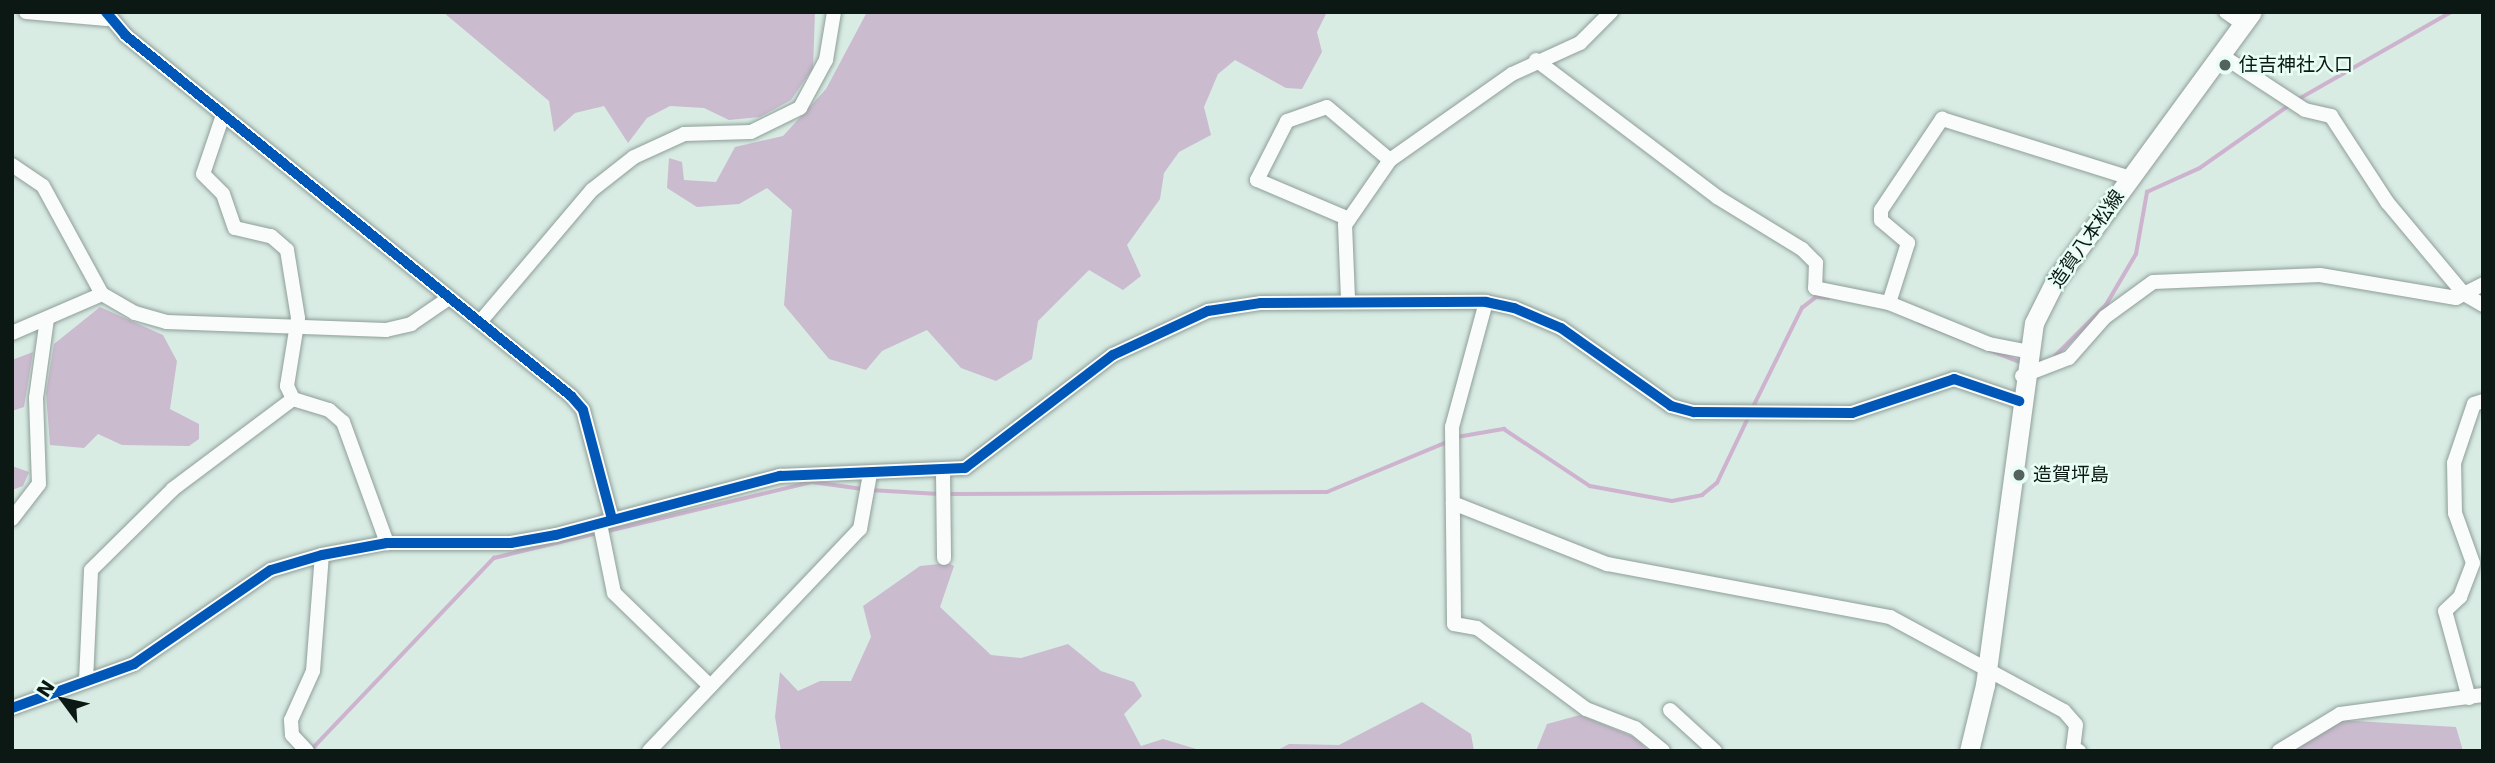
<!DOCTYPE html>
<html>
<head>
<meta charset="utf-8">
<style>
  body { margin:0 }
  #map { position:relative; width:2495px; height:763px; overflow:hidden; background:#d8ece4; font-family:"DejaVu Sans","Noto Sans JP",sans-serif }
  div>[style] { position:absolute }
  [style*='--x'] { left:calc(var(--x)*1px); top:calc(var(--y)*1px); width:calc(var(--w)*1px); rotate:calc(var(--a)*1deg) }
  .forest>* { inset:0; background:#cbbbcf }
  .stream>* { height:3.5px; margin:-1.75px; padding:0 1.75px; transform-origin:1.75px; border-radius:1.75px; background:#cdb3ce }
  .roads { filter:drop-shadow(0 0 2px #8f9e98) drop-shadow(0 0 2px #8f9e98) }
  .street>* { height:14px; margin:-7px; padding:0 7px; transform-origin:7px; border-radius:7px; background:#f9fcfb }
  .secondary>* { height:19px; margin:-9.5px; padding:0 9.5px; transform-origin:9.5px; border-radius:9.5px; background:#f9fcfb }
  .cycleway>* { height:10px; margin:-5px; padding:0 5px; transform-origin:5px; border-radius:5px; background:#0057b8 }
  .dots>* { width:19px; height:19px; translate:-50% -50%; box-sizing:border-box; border:4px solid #e8fdf4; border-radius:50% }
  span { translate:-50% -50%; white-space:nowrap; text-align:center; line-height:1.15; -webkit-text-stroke:5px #e8fdf4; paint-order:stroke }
  .poi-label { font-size:19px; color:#0b1813 }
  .left { translate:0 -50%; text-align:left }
  .street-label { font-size:19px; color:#0b1813 }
  .frame { position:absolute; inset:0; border:14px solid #0b1813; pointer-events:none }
  .north { position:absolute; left:28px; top:665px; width:70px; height:70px; -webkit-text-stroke:5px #e8fdf4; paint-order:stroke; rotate:303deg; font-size:19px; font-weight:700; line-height:28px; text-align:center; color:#0b1813 }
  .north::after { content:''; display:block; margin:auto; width:24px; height:32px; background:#0b1813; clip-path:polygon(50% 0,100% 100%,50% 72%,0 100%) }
</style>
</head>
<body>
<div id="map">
  <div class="forest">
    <div style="clip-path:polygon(443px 12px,815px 12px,813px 68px,791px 100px,760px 117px,729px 120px,704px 108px,670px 106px,647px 118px,628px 143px,604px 106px,575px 113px,554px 132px,549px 101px)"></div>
    <div style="clip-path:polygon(867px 12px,1327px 12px,1317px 32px,1322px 52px,1302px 89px,1286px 88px,1235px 60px,1218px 74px,1204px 107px,1211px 135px,1179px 152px,1164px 173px,1160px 199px,1127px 245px,1141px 276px,1123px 290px,1089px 270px,1038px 321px,1032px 359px,996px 381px,961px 368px,927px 330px,882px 351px,866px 370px,829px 359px,784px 305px,792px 210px,767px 188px,739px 204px,697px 207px,667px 188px,669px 158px,682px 162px,684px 180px,716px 182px,735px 147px,783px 136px,826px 89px)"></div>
    <div style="clip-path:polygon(100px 307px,163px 335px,177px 361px,170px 409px,199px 424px,199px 439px,189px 446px,122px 445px,98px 434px,84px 448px,50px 445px,46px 393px,54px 344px)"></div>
    <div style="clip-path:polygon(33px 352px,24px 407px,12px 411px,12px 360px)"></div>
    <div style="clip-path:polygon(12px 466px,29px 472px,23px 486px,12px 490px)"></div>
    <div style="clip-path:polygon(948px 563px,954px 566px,940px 607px,991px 655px,1021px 658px,1068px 644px,1101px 671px,1134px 682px,1142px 696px,1124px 714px,1141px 746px,1163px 739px,1203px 751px,781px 751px,775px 717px,780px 672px,798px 691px,820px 681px,851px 681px,871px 637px,863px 606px,920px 566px)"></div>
    <div style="clip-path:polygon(1422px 702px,1471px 734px,1474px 751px,1276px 751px,1289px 744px,1339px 745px)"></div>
    <div style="clip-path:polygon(1580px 715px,1634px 737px,1649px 751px,1536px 751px,1547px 724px)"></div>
    <div style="clip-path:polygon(2339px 720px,2456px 727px,2463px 751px,2287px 751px)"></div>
  </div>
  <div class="stream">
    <div style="--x:2297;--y:100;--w:177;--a:-29.7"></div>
    <div style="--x:1919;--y:322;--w:111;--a:21.7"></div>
    <div style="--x:2055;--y:356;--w:72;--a:-45"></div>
    <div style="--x:2106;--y:305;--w:59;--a:-59.5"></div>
    <div style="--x:2136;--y:254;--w:63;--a:-79.9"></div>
    <div style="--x:2147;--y:192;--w:58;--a:-24.4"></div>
    <div style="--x:2200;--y:168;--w:111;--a:-35.1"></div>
    <div style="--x:1752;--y:409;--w:113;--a:-63.7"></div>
    <div style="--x:1802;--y:308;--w:18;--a:-38"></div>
    <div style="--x:1816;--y:297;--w:12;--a:5"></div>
    <div style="--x:1457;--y:437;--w:48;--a:-9.7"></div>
    <div style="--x:1504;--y:429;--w:103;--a:33.5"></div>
    <div style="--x:1590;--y:486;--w:83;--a:10.4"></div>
    <div style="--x:1672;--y:501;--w:31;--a:-11"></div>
    <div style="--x:1702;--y:495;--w:19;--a:-39"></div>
    <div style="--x:1717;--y:483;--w:74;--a:-64.5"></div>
    <div style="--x:870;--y:490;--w:69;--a:3.3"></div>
    <div style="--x:947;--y:494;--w:380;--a:-0.3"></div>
    <div style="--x:1327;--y:492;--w:130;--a:-22.6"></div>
    <div style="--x:604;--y:532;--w:214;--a:-13.5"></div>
    <div style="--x:812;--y:482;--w:51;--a:7.8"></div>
    <div style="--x:312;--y:749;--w:264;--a:-46.4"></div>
    <div style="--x:494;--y:558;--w:106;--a:-13.6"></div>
  </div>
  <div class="roads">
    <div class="street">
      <div style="--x:26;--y:12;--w:81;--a:4.9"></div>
      <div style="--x:106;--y:12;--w:30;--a:50"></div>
      <div style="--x:125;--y:35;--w:574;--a:38.99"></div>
      <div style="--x:571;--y:396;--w:18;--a:49"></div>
      <div style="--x:583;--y:410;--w:113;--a:75.1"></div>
      <div style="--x:2226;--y:12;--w:21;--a:35"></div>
      <div style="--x:2221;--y:55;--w:100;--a:33.2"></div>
      <div style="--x:2305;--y:110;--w:27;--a:13"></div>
      <div style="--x:2331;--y:116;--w:103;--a:56.9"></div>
      <div style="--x:2387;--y:202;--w:120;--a:50.1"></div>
      <div style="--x:2464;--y:294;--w:22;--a:30"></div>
      <div style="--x:1536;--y:60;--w:227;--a:37.1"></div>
      <div style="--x:1717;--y:197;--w:100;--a:31.5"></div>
      <div style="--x:1802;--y:249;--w:20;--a:45"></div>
      <div style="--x:1816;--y:263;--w:25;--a:92"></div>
      <div style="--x:1815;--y:288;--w:76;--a:11.5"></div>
      <div style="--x:1889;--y:303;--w:108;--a:22.3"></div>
      <div style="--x:1989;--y:344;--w:38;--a:11"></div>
      <div style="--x:223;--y:115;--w:62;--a:108.7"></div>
      <div style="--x:203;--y:174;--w:28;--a:45"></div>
      <div style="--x:223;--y:194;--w:36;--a:71"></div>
      <div style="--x:235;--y:228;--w:37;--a:13"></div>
      <div style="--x:271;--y:236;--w:21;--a:41"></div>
      <div style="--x:287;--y:250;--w:69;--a:80.8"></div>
      <div style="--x:298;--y:318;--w:69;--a:99.2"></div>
      <div style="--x:287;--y:386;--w:14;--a:65"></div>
      <div style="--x:293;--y:399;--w:38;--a:17"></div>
      <div style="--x:329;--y:410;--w:18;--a:41"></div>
      <div style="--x:343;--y:422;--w:129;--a:70"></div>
      <div style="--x:12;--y:165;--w:37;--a:34"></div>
      <div style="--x:43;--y:186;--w:123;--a:61.4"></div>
      <div style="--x:102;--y:294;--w:38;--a:30"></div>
      <div style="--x:135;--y:313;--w:32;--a:16"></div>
      <div style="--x:166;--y:322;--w:220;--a:2.1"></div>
      <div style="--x:386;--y:330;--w:26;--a:-13"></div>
      <div style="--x:411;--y:324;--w:46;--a:-34.4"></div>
      <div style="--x:1349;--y:219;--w:100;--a:-157"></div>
      <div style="--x:1257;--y:180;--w:66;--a:-63"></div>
      <div style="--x:1287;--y:121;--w:42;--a:-19.3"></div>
      <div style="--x:1327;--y:107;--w:82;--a:40.1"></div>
      <div style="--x:1348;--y:299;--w:74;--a:-92.3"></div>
      <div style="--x:1345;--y:225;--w:79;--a:-55.3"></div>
      <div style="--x:1390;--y:160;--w:149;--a:-35.2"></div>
      <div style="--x:1512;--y:74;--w:75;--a:-24.5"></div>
      <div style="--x:1580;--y:43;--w:44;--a:-45"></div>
      <div style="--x:1486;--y:302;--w:130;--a:105.2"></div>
      <div style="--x:1452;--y:427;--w:197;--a:89.4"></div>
      <div style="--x:1454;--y:624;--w:23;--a:10"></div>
      <div style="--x:1477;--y:628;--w:136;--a:36.6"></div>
      <div style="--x:1586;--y:709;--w:53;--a:21.2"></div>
      <div style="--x:1635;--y:728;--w:36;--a:39"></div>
      <div style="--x:1889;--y:303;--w:63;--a:-72.4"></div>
      <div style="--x:1908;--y:243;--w:35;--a:-140"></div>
      <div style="--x:1881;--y:220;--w:10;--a:-90"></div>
      <div style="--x:1881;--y:210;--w:110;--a:-56.2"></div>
      <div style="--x:1942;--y:119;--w:197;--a:17.4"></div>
      <div style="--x:480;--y:322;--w:173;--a:-49.7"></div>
      <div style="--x:592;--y:190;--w:53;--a:-38.2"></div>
      <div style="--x:634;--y:157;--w:55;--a:-24.7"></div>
      <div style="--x:684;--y:134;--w:67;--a:-1.7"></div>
      <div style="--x:751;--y:132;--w:55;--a:-26.1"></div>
      <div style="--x:800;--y:108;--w:55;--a:-61.6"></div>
      <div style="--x:826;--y:60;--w:49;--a:-80.5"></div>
      <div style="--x:12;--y:333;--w:98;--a:-23.4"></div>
      <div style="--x:2022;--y:376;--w:50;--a:-21"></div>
      <div style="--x:2069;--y:358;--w:55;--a:-48.7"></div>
      <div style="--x:2105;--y:317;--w:59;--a:-36.1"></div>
      <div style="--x:2153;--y:282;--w:167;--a:-2.4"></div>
      <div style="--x:2320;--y:275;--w:138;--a:9.6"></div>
      <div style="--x:2456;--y:298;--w:30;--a:-27"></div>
      <div style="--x:943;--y:473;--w:85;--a:89.3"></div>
      <div style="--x:1453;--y:503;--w:166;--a:21.6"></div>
      <div style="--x:1607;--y:564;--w:288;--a:10.6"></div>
      <div style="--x:1890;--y:617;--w:198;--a:28.4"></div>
      <div style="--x:2064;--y:711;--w:18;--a:49"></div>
      <div style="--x:2076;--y:725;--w:23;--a:97"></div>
      <div style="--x:2073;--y:748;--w:7;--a:27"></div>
      <div style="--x:12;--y:519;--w:44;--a:-52.4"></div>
      <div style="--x:39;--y:484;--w:86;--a:-92"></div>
      <div style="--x:36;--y:398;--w:80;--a:-82.1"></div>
      <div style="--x:600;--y:524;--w:70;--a:78.5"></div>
      <div style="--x:614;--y:593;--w:134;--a:44.1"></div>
      <div style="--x:86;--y:681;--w:111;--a:-87.4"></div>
      <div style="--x:91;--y:570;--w:115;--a:-44.6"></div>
      <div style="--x:173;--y:489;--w:150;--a:-36.9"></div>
      <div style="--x:2469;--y:698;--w:90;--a:-105.4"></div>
      <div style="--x:2445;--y:611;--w:21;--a:-43"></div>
      <div style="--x:2460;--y:597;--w:36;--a:-69"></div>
      <div style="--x:2473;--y:563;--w:53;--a:-109.8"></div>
      <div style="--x:2455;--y:513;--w:50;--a:-91.1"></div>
      <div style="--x:2454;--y:463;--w:62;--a:-71.3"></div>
      <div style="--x:2474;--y:404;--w:9;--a:-18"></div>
      <div style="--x:12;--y:708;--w:130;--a:-19.8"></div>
      <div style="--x:134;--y:664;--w:166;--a:-34.5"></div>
      <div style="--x:271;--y:570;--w:53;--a:-16.4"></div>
      <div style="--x:322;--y:555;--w:66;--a:-10.5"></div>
      <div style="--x:387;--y:543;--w:124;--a:0"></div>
      <div style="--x:511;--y:543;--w:46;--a:-10.1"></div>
      <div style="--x:556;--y:535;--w:232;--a:-14.8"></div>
      <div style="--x:780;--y:476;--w:185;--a:-2.5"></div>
      <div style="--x:965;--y:468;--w:186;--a:-37.4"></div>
      <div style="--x:1113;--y:355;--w:105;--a:-24.9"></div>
      <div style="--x:1208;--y:311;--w:54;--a:-8.6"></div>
      <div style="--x:1261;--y:303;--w:225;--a:-0.3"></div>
      <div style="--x:1486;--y:302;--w:29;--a:12"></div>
      <div style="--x:1514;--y:308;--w:51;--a:23.1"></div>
      <div style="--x:1561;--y:328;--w:135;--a:35.3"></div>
      <div style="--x:1671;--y:406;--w:24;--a:15"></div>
      <div style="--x:1694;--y:412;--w:158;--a:0.4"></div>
      <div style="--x:1852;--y:413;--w:108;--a:-18.4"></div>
      <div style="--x:1954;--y:379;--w:69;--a:18.7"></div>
      <div style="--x:1670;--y:710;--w:61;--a:42.3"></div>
      <div style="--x:307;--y:751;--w:22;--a:-133"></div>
      <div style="--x:292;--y:735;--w:15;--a:-94"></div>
      <div style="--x:291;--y:720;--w:54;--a:-65.8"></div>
      <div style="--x:313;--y:671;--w:116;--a:-85.6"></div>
      <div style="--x:649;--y:751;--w:306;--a:-46.5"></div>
      <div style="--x:860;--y:529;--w:56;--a:-79.7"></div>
      <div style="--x:2279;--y:751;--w:71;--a:-31.2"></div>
      <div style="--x:2340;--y:714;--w:144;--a:-7.6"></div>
    </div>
    <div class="secondary">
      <div style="--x:1969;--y:751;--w:68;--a:-76.4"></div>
      <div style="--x:1985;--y:685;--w:365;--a:-82.3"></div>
      <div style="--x:2034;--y:323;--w:47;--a:-63.4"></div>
      <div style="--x:2055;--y:281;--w:333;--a:-53.8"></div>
    </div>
  </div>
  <div class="cycleway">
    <div style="--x:106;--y:12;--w:30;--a:50"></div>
    <div style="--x:125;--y:35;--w:574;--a:38.99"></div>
    <div style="--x:571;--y:396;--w:18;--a:49"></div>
    <div style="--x:583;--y:410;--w:113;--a:75.1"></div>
    <div style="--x:12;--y:708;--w:130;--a:-19.8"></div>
    <div style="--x:134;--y:664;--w:166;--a:-34.5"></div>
    <div style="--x:271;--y:570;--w:53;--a:-16.4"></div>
    <div style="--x:322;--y:555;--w:66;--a:-10.5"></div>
    <div style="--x:387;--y:543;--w:124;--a:0"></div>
    <div style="--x:511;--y:543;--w:46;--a:-10.1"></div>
    <div style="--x:556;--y:535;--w:232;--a:-14.8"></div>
    <div style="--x:780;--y:476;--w:185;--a:-2.5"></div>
    <div style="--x:965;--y:468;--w:186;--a:-37.4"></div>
    <div style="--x:1113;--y:355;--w:105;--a:-24.9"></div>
    <div style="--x:1208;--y:311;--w:54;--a:-8.6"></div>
    <div style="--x:1261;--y:303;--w:225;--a:-0.3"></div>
    <div style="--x:1486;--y:302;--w:29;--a:12"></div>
    <div style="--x:1514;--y:308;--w:51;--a:23.1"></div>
    <div style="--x:1561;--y:328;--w:135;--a:35.3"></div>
    <div style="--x:1671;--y:406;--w:24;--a:15"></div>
    <div style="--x:1694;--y:412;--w:158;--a:0.4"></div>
    <div style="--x:1852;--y:413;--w:108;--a:-18.4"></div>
    <div style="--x:1954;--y:379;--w:69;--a:18.7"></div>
  </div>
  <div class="dots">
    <div style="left:2225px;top:65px;background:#53625c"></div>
    <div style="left:2019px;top:475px;background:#53625c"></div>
  </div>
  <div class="poi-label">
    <span class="left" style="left:2239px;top:65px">住吉神社入口</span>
    <span class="left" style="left:2033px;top:475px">造賀坪島</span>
  </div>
  <div class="street-label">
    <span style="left:2087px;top:239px;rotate:-55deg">造賀八本松線</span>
  </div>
  <div class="frame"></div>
  <div class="north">N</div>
</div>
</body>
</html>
